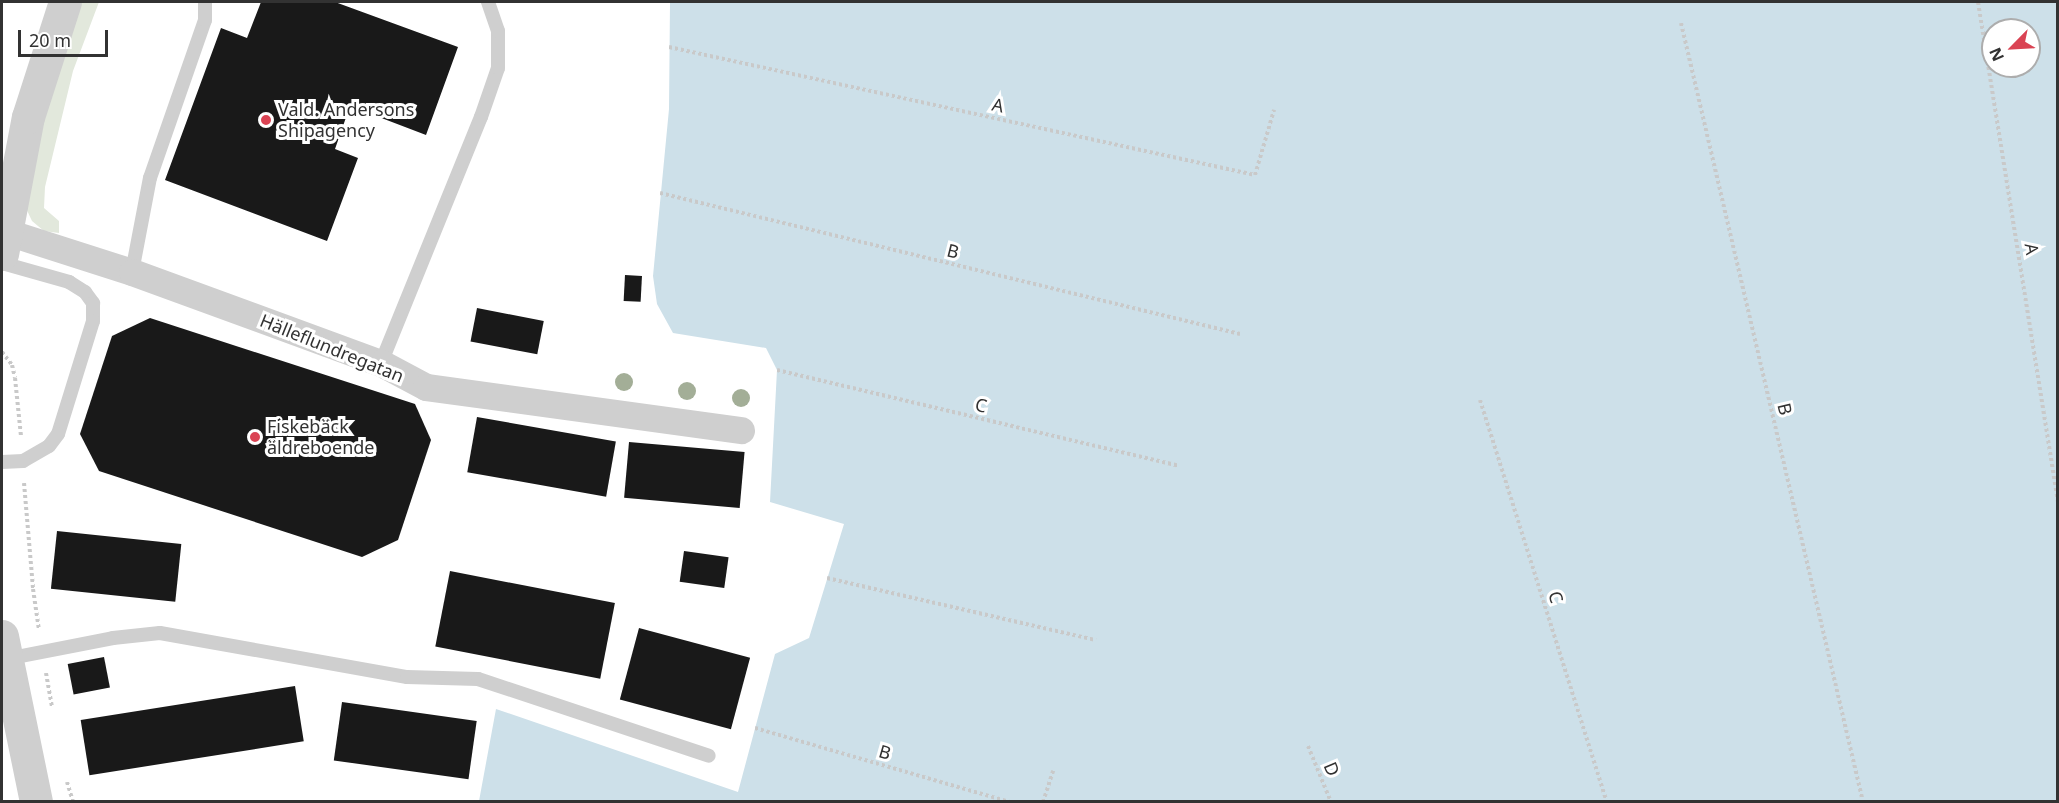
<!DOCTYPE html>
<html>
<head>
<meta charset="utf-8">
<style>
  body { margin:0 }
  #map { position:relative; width:2059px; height:803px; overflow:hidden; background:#fff; font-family:"Noto Sans",sans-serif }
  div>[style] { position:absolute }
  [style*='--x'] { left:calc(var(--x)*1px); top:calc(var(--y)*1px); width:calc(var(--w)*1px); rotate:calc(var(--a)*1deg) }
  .green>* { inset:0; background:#e2e8dc }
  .water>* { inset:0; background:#cde0e9 }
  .building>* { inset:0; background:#191919; transform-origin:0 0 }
  .path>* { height:4px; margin-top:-2px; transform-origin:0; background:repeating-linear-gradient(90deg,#c9c9c9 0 3px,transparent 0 6px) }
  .service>* { height:14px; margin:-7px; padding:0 7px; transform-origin:7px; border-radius:7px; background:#cfcfcf }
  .minor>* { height:27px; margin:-13.5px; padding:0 13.5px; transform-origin:13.5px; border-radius:13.5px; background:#cfcfcf }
  .tertiary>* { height:33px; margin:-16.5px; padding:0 16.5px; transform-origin:16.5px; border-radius:16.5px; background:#cfcfcf }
  .trees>* { width:18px; height:18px; margin:-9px; border-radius:50%; background:#a3ae97 }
  .dots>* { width:16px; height:16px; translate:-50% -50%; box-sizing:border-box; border:3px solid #fff; border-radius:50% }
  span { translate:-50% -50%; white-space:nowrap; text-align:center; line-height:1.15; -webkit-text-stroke:6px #fff; paint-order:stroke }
  .street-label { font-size:18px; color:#323232 }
  .poi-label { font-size:18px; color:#323232 }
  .left { translate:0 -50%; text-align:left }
  .frame { position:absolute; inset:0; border:3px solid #323232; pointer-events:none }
  .north { position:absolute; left:1981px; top:18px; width:60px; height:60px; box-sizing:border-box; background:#fff; border:2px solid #adadad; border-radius:50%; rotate:246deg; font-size:16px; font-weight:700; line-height:24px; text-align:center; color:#323232 }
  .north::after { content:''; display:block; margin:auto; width:21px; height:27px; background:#da4353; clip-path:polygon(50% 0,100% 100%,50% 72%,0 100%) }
  .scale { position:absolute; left:18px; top:30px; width:90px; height:27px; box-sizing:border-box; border:3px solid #323232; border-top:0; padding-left:8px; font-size:18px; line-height:21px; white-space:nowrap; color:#323232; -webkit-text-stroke:4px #fff; paint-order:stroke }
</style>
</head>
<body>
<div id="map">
  <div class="green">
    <div style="clip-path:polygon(82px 2px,99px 2px,73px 71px,45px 187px,44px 208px,59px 221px,59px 233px,44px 231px,32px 221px,24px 204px,53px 78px)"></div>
  </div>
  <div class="water">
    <div style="clip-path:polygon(evenodd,670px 2px,2057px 2px,2057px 801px,479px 801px,496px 709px,738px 792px,775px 654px,809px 638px,844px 524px,770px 502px,777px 370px,766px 348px,673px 333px,657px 304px,653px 276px,669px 109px,670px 2px,1993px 30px,2029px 30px,2029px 66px,1993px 66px,1993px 30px)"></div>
  </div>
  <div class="building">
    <div style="clip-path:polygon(261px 2px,335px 2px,458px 47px,426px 135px,350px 106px,335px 149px,358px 158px,327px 241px,165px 180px,221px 28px,247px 38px)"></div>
    <div style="left:625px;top:275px;width:17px;height:26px;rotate:3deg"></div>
    <div style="left:477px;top:308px;width:68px;height:34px;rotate:11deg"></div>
    <div style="clip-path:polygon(150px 318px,415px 404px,431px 440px,398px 540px,362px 557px,99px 471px,80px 434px,112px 336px)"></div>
    <div style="left:477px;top:417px;width:141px;height:56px;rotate:10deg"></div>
    <div style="left:629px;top:442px;width:116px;height:56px;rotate:5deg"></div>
    <div style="left:57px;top:531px;width:125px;height:58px;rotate:6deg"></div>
    <div style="left:684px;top:551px;width:45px;height:31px;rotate:8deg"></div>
    <div style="left:450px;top:571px;width:168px;height:77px;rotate:11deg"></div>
    <div style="left:639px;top:628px;width:115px;height:74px;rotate:15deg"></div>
    <div style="left:104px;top:657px;width:31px;height:37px;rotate:79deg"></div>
    <div style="left:295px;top:686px;width:56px;height:217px;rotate:81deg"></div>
    <div style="left:342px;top:702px;width:136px;height:59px;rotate:8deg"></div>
  </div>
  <div class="path">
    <div style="--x:1978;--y:2;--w:506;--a:80.91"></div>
    <div style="--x:1681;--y:23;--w:800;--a:76.85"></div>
    <div style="--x:669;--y:47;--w:600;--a:12.32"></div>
    <div style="--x:1255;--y:175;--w:68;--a:-73.7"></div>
    <div style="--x:660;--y:193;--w:597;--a:13.66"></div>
    <div style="--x:2;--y:352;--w:16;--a:52"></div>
    <div style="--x:12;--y:365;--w:13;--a:77"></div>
    <div style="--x:15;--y:378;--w:58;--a:84.1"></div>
    <div style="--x:777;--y:370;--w:413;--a:13.4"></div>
    <div style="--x:1480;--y:400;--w:422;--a:72.5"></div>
    <div style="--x:24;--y:483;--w:106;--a:85.1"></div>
    <div style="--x:33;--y:589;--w:41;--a:81.7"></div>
    <div style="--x:827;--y:578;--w:276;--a:13"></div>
    <div style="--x:46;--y:673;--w:35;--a:80"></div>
    <div style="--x:755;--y:728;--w:265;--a:16.2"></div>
    <div style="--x:1308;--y:746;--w:61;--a:67.7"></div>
    <div style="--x:67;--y:782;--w:21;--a:73"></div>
    <div style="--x:1043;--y:802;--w:33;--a:-72"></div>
  </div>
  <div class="service">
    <div style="--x:2;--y:263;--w:70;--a:15.8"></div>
    <div style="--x:69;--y:282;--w:19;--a:32"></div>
    <div style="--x:85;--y:292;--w:14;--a:54"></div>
    <div style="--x:93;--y:303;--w:18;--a:90"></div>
    <div style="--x:93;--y:321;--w:118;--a:107.2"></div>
    <div style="--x:58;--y:434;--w:15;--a:127"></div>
    <div style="--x:49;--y:446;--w:30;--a:150"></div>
    <div style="--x:23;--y:461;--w:21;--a:177"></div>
    <div style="--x:132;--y:272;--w:96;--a:-79.2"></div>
    <div style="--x:150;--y:178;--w:167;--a:-70.8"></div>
    <div style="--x:205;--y:20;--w:18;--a:-90"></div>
    <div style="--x:381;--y:363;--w:266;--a:-67.9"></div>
    <div style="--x:481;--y:117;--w:52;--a:-70.9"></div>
    <div style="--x:498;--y:68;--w:37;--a:-90"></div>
    <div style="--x:498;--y:31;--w:31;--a:-109"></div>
    <div style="--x:6;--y:659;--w:109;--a:-11.1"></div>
    <div style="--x:113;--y:638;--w:47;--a:-6.1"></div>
    <div style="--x:160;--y:633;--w:251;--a:10.1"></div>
    <div style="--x:407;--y:677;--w:71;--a:1.6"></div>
    <div style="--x:478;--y:679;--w:243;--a:18.4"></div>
  </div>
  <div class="minor">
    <div style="--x:4;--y:231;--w:134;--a:17.8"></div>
    <div style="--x:132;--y:272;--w:265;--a:20.1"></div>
    <div style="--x:381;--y:363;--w:51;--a:28.1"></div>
    <div style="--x:426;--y:387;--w:318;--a:7.8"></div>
  </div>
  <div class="tertiary">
    <div style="--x:2;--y:254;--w:139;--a:-79.3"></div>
    <div style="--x:28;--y:117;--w:121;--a:-72.2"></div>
    <div style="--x:2;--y:636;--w:169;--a:78.4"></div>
  </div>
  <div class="trees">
    <div style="left:624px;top:382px"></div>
    <div style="left:687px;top:391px"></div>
    <div style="left:741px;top:398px"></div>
  </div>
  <div class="dots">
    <div style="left:266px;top:120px;background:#da4353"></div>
    <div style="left:255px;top:437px;background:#da4353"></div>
  </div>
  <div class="street-label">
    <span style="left:998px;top:105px;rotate:12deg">A</span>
    <span style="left:2032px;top:249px;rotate:81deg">A</span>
    <span style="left:953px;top:251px;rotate:14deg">B</span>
    <span style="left:332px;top:348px;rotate:22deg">Hälleflundregatan</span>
    <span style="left:981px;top:405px;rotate:13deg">C</span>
    <span style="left:1785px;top:409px;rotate:77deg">B</span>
    <span style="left:1556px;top:597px;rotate:73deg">C</span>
    <span style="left:885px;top:752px;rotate:16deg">B</span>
    <span style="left:1332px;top:769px;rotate:67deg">D</span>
  </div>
  <div class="poi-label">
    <span class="left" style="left:278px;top:120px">Vald. Andersons<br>Shipagency</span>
    <span class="left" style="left:267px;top:437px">Fiskebäck<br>äldreboende</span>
  </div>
  <div class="frame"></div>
  <div class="north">N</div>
  <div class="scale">20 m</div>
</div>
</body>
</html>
